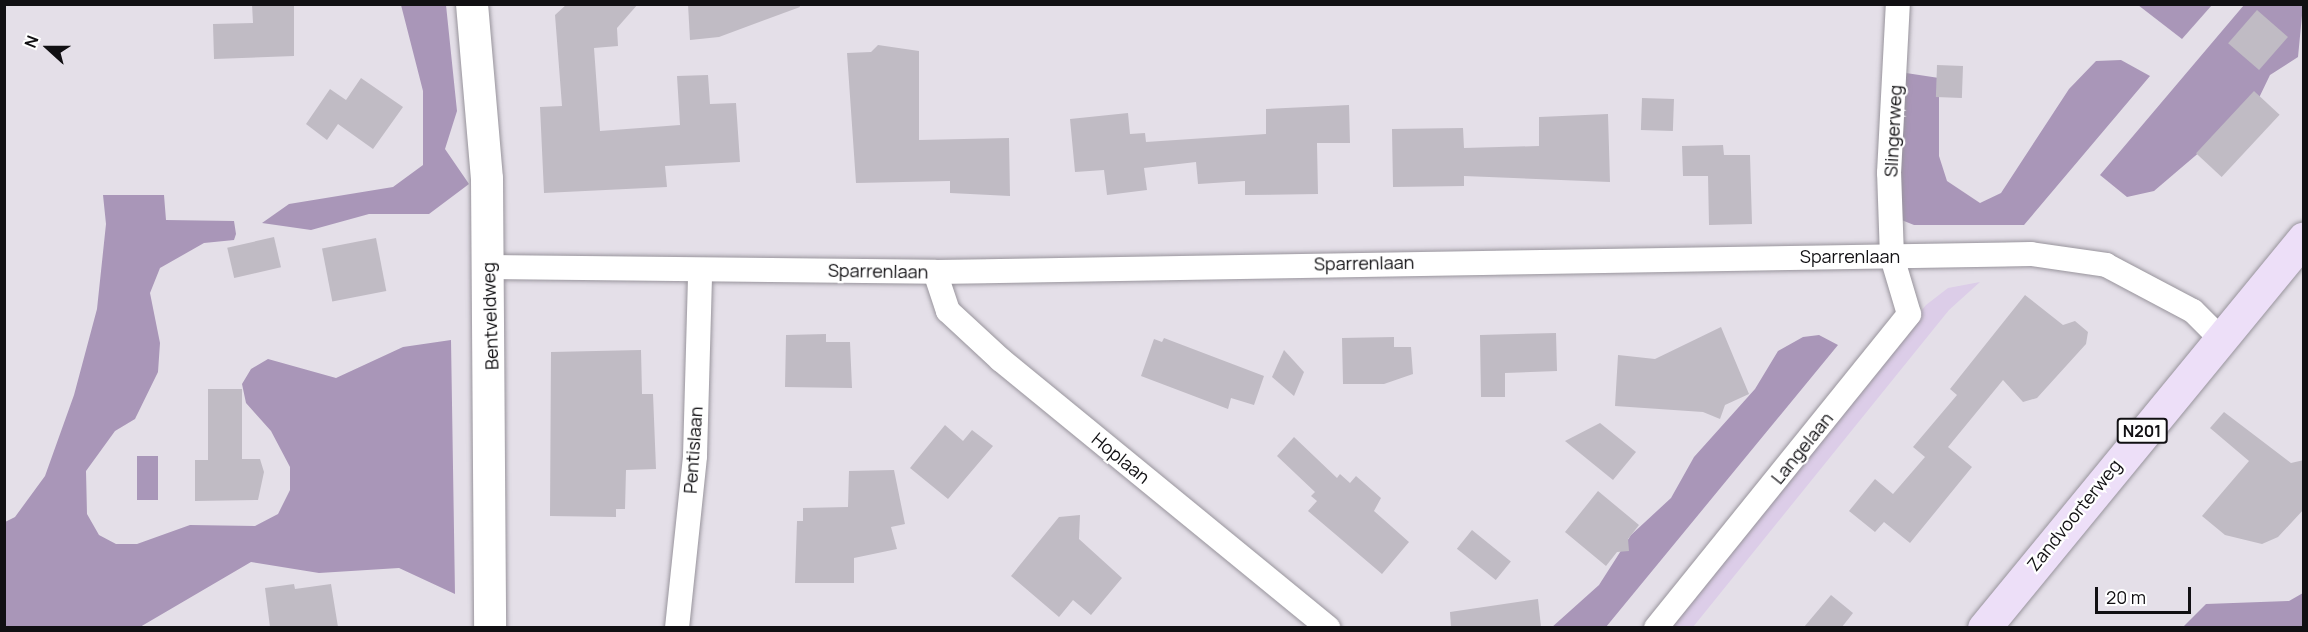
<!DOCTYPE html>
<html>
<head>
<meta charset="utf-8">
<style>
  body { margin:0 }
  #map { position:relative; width:2308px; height:632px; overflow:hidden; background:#e4dfe8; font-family:Manrope,sans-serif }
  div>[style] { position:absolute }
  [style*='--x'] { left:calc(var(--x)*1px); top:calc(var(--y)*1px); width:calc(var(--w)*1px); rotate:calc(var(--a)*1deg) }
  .green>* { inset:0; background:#dccde8 }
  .forest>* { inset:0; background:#a996b8 }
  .water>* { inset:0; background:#a997b9; transform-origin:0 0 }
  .building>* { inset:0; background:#c0bbc4; transform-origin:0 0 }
  .roads { filter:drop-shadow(0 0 2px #98949c) drop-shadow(0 0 2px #98949c) }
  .minor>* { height:24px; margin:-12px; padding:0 12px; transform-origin:12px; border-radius:12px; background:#fff }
  .tertiary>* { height:32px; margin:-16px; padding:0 16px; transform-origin:16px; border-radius:16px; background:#fff }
  .primary>* { height:33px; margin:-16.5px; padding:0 16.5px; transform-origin:16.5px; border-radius:16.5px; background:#eddff8 }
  span { translate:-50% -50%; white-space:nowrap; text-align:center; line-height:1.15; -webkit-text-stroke:4.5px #fff; paint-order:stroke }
  .shield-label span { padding:2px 4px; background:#fff; border:2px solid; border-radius:4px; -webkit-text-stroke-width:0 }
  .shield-label { font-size:16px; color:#111013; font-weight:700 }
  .street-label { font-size:18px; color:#111013 }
  .frame { position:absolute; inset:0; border:6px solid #111013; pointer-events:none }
  .north { position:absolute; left:18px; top:18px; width:60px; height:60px; -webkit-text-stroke:4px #fff; paint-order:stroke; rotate:291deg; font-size:16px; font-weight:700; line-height:24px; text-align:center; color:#111013 }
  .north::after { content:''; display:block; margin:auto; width:21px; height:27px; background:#111013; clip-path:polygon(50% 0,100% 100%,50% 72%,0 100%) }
  .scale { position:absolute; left:2095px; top:587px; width:96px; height:27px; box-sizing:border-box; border:3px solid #111013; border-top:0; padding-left:8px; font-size:18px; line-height:21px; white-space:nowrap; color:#111013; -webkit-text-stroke:4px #fff; paint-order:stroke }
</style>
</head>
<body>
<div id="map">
  <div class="green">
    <div style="clip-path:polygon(1980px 282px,1949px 310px,1693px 627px,1664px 628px,1926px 305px,1948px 288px)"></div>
  </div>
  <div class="forest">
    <div style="clip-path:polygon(401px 5px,446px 5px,457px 111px,445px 149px,469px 184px,429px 214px,369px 214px,311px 230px,262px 223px,289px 204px,393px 187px,423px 165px,423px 91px)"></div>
    <div style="clip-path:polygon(2138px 5px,2212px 5px,2182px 39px)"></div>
    <div style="clip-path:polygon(2244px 5px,2303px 5px,2298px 57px,2270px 75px,2256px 104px,2154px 191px,2127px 197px,2100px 175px)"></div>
    <div style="clip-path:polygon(2121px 60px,2150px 76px,2024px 225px,1914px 225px,1899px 219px,1906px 73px,1939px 78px,1939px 156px,1947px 181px,1980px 203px,2001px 193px,2069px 89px,2096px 61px)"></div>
    <div style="clip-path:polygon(103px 195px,164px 195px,166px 220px,234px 221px,236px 234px,234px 240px,204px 243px,160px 268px,150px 293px,160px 343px,158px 372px,135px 419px,115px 431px,86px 471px,87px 514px,99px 535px,116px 544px,137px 544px,190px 525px,255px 526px,278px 514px,290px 490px,290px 467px,271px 431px,246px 403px,242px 384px,251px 369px,268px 359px,336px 378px,403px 347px,451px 340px,455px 594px,399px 568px,319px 573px,251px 562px,140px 627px,5px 627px,5px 522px,15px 517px,45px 476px,74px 395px,97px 309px,106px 224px)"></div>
    <div style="clip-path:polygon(1819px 335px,1838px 345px,1606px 627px,1551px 628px,1599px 585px,1631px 535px,1671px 498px,1694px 457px,1755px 389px,1778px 351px,1803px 337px)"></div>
    <div style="clip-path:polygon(2303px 593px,2303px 627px,2183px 627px,2206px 604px,2289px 601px)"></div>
  </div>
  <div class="water">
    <div style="left:137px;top:456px;width:21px;height:44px"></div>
  </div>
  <div class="building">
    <div style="clip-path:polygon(252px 4px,294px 4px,294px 56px,214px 59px,213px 24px,253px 23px)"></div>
    <div style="clip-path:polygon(567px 4px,638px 4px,617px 28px,618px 46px,594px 48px,600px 131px,680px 125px,677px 76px,708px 75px,710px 104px,736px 103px,740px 162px,665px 166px,667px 187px,544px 193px,540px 107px,562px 106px,555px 15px)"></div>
    <div style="clip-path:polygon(688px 4px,799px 4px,800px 7px,719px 37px,690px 40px)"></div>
    <div style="left:2257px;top:10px;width:41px;height:44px;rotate:41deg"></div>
    <div style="clip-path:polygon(878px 45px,919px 51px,919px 140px,1009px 138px,1010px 196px,950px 193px,950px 181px,856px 183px,847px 53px,871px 52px)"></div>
    <div style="left:1937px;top:65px;width:26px;height:32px;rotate:2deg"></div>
    <div style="clip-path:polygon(361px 78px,403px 107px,373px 149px,338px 124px,327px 140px,306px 124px,330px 89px,346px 100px)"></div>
    <div style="left:2254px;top:91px;width:35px;height:85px;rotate:43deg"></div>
    <div style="left:1642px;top:98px;width:32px;height:32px;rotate:2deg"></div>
    <div style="clip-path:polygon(1349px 105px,1350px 143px,1317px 143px,1318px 194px,1245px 195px,1245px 181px,1198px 184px,1196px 162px,1144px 168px,1147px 190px,1107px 195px,1104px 170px,1075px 172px,1070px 119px,1128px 113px,1130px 134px,1145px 133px,1146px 142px,1266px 134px,1266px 109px)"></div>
    <div style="clip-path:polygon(1608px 114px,1610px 182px,1464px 176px,1464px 186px,1393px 187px,1392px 129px,1463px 128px,1464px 148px,1539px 146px,1539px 117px)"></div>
    <div style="clip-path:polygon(1723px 145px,1724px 155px,1750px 155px,1752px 224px,1709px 225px,1708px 176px,1683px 176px,1682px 146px)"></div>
    <div style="left:274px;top:237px;width:31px;height:48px;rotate:77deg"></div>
    <div style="left:376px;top:238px;width:54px;height:55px;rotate:79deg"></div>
    <div style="clip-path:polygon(2025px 295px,2063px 325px,2075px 321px,2088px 332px,2086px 344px,2037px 398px,2023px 402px,2003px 380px,1948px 447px,1972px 467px,1910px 543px,1884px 522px,1875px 532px,1849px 511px,1875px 479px,1893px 494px,1925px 457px,1913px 447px,1957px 395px,1950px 389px)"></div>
    <div style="clip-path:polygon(1721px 327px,1749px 394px,1725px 405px,1720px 419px,1703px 412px,1615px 406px,1618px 355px,1655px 359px)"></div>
    <div style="clip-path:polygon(1556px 333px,1557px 371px,1505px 373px,1505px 397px,1481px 397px,1480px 335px)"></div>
    <div style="clip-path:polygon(826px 334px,826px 342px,850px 342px,852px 388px,785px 387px,786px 335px)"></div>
    <div style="clip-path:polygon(1394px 337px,1394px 347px,1411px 347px,1413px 374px,1384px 384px,1343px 384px,1342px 338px)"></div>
    <div style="clip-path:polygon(1164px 338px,1264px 376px,1254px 405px,1231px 398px,1228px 409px,1141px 376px,1154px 339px,1162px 342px)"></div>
    <div style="clip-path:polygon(641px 350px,642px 394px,653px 394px,656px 469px,626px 470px,625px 509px,616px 509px,616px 517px,550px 516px,551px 352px)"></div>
    <div style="clip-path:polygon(1284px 350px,1304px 372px,1294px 396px,1272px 377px)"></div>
    <div style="clip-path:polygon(208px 389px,242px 389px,242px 459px,260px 459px,264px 472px,258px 500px,195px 501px,195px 460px,208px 460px)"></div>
    <div style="clip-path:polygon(2224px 412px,2291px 463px,2304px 460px,2304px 509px,2278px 537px,2262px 544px,2225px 535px,2202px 516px,2249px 461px,2210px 428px)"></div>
    <div style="clip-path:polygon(1600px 423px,1636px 452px,1613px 480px,1565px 441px)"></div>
    <div style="clip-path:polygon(945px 425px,963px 441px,972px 430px,993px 446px,948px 499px,910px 468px)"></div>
    <div style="clip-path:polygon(1294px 437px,1337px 478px,1340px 474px,1350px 483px,1356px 476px,1381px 498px,1374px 511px,1409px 542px,1382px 574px,1308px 511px,1317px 501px,1311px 496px,1315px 492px,1277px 456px)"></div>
    <div style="clip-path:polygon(894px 470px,905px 524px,891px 527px,897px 549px,854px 558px,854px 583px,795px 583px,797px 521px,803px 521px,803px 508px,848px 507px,849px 471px)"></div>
    <div style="clip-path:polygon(1598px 491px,1639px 525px,1628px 539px,1629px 551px,1617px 552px,1606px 566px,1565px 532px)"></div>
    <div style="clip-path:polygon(1080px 515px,1079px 539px,1122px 578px,1091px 615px,1073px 600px,1059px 617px,1011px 576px,1059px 517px)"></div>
    <div style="left:1472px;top:530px;width:50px;height:24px;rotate:39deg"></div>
    <div style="clip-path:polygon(294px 584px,295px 589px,331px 584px,338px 627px,270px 627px,265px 588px)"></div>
    <div style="clip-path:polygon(1831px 595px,1853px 613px,1842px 627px,1804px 627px)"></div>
    <div style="clip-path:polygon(1538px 599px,1541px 627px,1451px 627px,1450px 612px)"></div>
  </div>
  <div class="roads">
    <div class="minor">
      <div style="--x:488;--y:267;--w:447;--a:0.6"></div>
      <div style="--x:935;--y:272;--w:1096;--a:-0.94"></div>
      <div style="--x:2031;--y:254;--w:76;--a:8.3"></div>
      <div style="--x:2106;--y:265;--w:98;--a:27.9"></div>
      <div style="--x:2193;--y:311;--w:35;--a:45"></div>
      <div style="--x:935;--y:272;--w:41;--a:71.6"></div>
      <div style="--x:948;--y:311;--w:72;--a:42.8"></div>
      <div style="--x:1001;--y:360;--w:423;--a:39.3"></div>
      <div style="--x:677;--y:628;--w:173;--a:-84"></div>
      <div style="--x:695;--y:456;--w:184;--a:-88.4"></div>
      <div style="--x:1656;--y:628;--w:403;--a:-51.1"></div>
      <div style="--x:1909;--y:314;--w:59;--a:-106.6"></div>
      <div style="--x:1892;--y:257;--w:84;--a:-92"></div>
      <div style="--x:1889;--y:173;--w:169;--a:-87"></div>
    </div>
    <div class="tertiary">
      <div style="--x:472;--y:4;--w:176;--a:85.1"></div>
      <div style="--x:487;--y:179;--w:449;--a:89.6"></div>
    </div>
    <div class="primary">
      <div style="--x:1984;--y:628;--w:504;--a:-50.63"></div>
    </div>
  </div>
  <div class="shield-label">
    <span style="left:2142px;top:431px">N201</span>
  </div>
  <div class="street-label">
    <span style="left:1893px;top:131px;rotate:-87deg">Slingerweg</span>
    <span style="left:1850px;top:256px">Sparrenlaan</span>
    <span style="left:1364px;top:263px;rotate:-1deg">Sparrenlaan</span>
    <span style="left:878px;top:271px;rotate:1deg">Sparrenlaan</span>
    <span style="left:490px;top:316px;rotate:-92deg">Bentveldweg</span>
    <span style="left:1802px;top:448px;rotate:-51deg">Langelaan</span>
    <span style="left:693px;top:450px;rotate:-86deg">Pentislaan</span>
    <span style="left:1121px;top:458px;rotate:39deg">Hoplaan</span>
    <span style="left:2074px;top:515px;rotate:-51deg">Zandvoorterweg</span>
  </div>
  <div class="frame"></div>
  <div class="north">N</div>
  <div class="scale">20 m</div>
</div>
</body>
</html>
